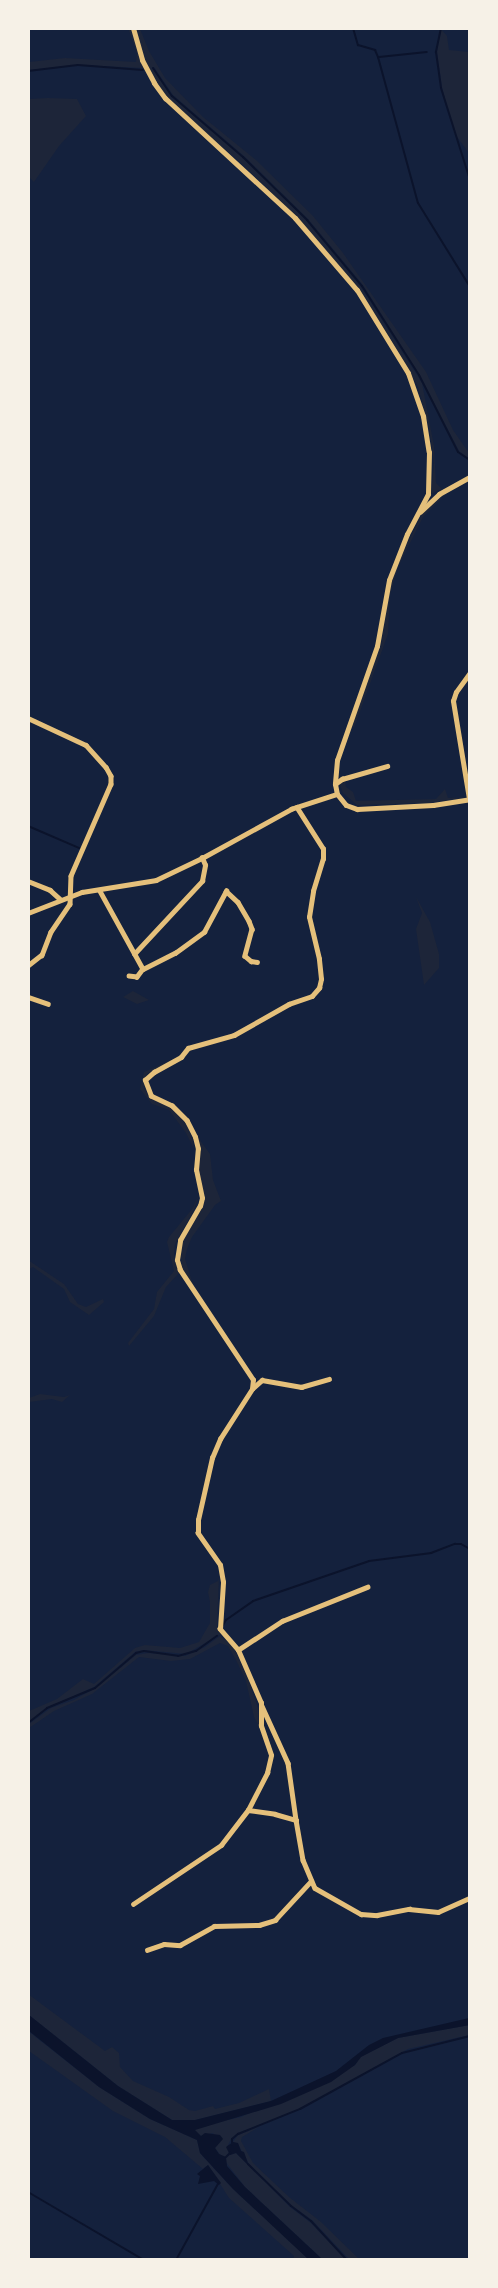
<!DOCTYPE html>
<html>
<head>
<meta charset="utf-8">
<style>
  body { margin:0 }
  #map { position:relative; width:498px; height:2288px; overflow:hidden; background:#14213d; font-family:Barlow,sans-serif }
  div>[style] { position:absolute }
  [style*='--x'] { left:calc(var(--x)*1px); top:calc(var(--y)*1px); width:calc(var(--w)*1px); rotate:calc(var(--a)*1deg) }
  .green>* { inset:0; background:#1d2539 }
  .water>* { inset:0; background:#0b132b }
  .stream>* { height:2px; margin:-1px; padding:0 1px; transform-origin:1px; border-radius:1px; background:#0b132b }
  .minor>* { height:4.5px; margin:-2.25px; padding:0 2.25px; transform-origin:2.25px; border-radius:2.25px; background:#e5c07b }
  .tertiary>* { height:5px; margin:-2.5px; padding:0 2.5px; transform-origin:2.5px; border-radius:2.5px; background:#e5c07b }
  span { translate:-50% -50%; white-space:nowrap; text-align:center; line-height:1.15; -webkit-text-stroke:5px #f6f1e7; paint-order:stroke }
  .frame { position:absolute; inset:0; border:30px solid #f6f1e7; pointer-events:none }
</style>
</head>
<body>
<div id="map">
  <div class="green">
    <div style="clip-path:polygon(128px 28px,131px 29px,143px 68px,78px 65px,29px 70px,29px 62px,65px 58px,136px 62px,137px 53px)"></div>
    <div style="clip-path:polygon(135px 29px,140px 29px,149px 51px,165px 78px,203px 117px,256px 160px,313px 216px,343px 253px,426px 372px,453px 430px,469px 453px,469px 459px,459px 451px,419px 374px,363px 285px,308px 219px,244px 156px,173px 95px,154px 67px,152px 67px,172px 97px,243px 158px,307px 221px,361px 287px,422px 383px,434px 446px,436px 483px,442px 489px,431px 494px,434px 463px,429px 428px,418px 387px,391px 339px,357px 288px,296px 216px,241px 163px,176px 107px,161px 90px,145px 60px)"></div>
    <div style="clip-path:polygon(441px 29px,447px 36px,449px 50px,469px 52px,469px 153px,454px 133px,442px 87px,437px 52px)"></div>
    <div style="clip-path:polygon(48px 98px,77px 99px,86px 116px,59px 146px,34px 182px,29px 177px,29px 99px)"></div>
    <div style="clip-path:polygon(447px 493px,423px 517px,398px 567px,390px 595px,388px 634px,354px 728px,352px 726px,381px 645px,391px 583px,402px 554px,423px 512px)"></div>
    <div style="clip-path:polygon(345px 780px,346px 787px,353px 792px,356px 801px,436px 799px,445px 789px,448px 798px,467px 797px,430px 803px,357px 805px,343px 793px,339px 783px)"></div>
    <div style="clip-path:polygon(416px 897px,430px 922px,439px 954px,439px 968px,424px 985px,416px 929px,422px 913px)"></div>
    <div style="clip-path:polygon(133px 991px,149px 1000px,137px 1004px,123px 997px)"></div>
    <div style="clip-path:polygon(174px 1059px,147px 1074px,144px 1088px,149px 1096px,172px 1109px,185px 1122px,193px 1140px,194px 1149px,186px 1133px,169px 1110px,152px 1104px,140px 1089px,144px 1072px)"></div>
    <div style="clip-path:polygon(197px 1136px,210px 1154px,213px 1180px,221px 1201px,215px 1205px,192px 1237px,187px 1249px,185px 1259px,195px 1291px,183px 1272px,180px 1252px,183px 1240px,205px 1200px,198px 1169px)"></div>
    <div style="clip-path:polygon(199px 1193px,194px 1210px,175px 1244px,174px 1255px,179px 1273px,166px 1287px,154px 1316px,129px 1346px,128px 1343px,154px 1309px,157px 1292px,174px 1271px,167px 1242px,169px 1237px,193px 1208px)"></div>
    <div style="clip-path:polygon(28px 1260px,64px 1284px,78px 1304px,86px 1307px,103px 1299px,104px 1302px,89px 1315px,70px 1302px,64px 1289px,33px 1267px,29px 1269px)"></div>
    <div style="clip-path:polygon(40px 1394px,64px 1397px,70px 1395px,62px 1402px,52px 1399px,29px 1402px,29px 1398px)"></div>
    <div style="clip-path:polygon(219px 1576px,217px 1627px,221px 1634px,186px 1654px,144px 1650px,135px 1652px,94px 1687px,49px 1707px,29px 1723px,29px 1711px,57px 1699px,83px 1679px,94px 1684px,135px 1648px,145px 1645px,180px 1648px,199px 1642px,210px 1623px,210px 1602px,208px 1592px,210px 1585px,218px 1581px)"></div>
    <div style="clip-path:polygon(220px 1636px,233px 1646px,249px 1681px,258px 1708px,259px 1726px,254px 1717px,246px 1681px,236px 1660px,228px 1646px,220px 1643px,190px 1659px,171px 1661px,139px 1657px,92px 1694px,54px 1711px,29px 1728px,29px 1724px,51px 1708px,74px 1700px,97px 1687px,136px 1655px,148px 1653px,185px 1656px,205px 1647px)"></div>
    <div style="clip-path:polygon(28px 1994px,105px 2051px,112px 2047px,119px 2053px,120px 2067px,133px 2081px,169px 2097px,189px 2110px,195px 2111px,213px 2106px,215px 2109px,239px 2103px,269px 2089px,271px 2101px,195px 2120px,172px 2120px,118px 2086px,29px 2015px)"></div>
    <div style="clip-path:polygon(469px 2025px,469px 2035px,408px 2049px,299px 2109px,238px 2133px,231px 2139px,227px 2147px,229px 2152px,227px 2156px,236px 2153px,290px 2207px,311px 2223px,345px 2259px,322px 2259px,245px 2187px,215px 2148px,218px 2144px,213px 2133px,201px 2136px,194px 2130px,204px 2125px,241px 2117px,355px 2065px,360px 2057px,398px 2038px)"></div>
    <div style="clip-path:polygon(28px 2031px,99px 2087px,150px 2119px,197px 2140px,200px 2153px,233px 2189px,309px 2259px,293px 2259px,294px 2256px,229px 2198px,208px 2165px,203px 2169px,165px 2137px,113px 2111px,29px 2051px)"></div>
    <div style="clip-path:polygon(259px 2127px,242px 2137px,241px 2141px,253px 2163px,289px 2197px,321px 2222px,359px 2259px,348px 2258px,312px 2220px,291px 2205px,249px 2164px,238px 2144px,233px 2142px,238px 2135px)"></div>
  </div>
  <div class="water">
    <div style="clip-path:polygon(29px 2015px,118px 2086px,172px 2120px,195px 2120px,271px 2101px,336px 2071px,369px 2045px,383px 2038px,469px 2018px,470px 2025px,398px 2038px,361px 2057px,355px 2065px,331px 2082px,281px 2104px,195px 2130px,201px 2136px,205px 2133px,220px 2135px,223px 2139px,215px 2148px,219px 2154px,226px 2157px,227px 2166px,245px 2187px,322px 2259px,309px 2260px,233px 2189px,200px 2153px,197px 2140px,150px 2119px,99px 2087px,29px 2031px)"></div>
    <div style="clip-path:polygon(233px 2142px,238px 2143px,241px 2151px,244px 2152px,249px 2166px,236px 2153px,230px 2155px,226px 2147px)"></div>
    <div style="clip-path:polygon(208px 2165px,221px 2183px,219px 2185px,214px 2181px,198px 2184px,200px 2176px,197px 2174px)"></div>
  </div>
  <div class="stream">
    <div style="--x:353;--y:28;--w:18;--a:74"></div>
    <div style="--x:358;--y:45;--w:18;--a:16"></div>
    <div style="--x:375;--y:50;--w:8;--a:67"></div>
    <div style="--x:378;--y:57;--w:151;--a:74.7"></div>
    <div style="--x:418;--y:203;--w:99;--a:58.2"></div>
    <div style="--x:441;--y:28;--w:25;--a:102"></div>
    <div style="--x:436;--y:52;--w:36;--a:82"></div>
    <div style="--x:441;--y:88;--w:96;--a:72.5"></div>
    <div style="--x:379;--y:57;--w:48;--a:-5.9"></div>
    <div style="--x:153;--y:68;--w:34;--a:56"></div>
    <div style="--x:172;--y:96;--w:94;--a:40.7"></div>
    <div style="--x:243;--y:157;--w:90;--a:44.5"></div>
    <div style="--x:307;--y:220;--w:86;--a:50.2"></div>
    <div style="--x:362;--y:286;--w:106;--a:57.4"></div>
    <div style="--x:419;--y:375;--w:86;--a:63.1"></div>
    <div style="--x:458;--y:452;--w:14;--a:34"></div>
    <div style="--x:28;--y:71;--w:50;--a:-6.8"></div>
    <div style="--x:78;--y:65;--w:65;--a:4.4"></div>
    <div style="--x:28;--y:826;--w:56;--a:23.3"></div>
    <div style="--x:223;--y:1625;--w:6;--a:-59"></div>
    <div style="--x:226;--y:1620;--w:33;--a:-35"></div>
    <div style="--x:253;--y:1601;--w:123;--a:-19"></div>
    <div style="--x:369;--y:1561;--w:63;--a:-7.4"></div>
    <div style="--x:431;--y:1553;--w:26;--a:-21"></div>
    <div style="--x:455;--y:1544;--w:6;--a:0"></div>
    <div style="--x:461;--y:1544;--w:10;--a:29"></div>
    <div style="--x:28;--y:1723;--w:24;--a:-38"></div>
    <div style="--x:47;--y:1708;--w:52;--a:-22.6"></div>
    <div style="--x:95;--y:1688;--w:54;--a:-40.5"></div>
    <div style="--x:136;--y:1653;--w:8;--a:-14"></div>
    <div style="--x:144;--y:1651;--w:34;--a:8"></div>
    <div style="--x:178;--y:1656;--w:19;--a:-16"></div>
    <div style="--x:196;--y:1651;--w:26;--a:-36"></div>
    <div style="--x:232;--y:2145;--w:6;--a:-90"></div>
    <div style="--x:232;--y:2139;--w:8;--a:-40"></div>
    <div style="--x:238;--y:2134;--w:67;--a:-22"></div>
    <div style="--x:300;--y:2109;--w:116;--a:-28.8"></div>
    <div style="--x:402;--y:2053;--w:70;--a:-14"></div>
    <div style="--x:226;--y:2157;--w:6;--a:-45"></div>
    <div style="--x:248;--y:2164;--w:60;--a:44.3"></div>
    <div style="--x:291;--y:2206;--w:25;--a:37"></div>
    <div style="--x:311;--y:2221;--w:53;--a:47.3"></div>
    <div style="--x:28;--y:2192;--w:134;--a:30.4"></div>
    <div style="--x:176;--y:2260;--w:87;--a:-61.1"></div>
  </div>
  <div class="minor">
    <div style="--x:420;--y:512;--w:26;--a:-43"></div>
    <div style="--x:439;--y:494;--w:35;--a:-29"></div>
    <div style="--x:28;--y:718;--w:64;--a:25"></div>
    <div style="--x:86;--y:745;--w:30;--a:48"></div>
    <div style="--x:106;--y:767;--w:10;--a:61"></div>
    <div style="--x:111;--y:776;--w:8;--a:90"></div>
    <div style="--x:111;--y:784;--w:100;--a:113.5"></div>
    <div style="--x:71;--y:876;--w:28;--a:92"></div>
    <div style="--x:70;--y:904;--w:34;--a:124"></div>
    <div style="--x:51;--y:932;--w:25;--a:111"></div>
    <div style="--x:42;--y:955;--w:18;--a:142"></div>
    <div style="--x:335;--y:784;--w:9;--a:-36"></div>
    <div style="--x:342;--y:779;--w:47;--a:-16.1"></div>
    <div style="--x:469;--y:799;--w:99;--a:-99.3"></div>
    <div style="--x:453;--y:701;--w:9;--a:-72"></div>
    <div style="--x:456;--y:692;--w:24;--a:-54"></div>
    <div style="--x:28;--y:881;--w:24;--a:22"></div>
    <div style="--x:50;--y:890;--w:13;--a:42"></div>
    <div style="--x:100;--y:891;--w:89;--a:61.1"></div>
    <div style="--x:143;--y:969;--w:10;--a:127"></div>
    <div style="--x:137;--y:977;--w:8;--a:-173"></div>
    <div style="--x:28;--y:913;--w:58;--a:-21.3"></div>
    <div style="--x:82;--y:892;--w:75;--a:-9.2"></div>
    <div style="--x:156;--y:880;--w:51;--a:-25.6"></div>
    <div style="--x:202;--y:858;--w:102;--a:-28.8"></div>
    <div style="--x:291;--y:809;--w:48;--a:-18.1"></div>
    <div style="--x:134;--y:954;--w:100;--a:-47"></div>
    <div style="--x:202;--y:881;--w:16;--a:-79"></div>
    <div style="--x:205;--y:865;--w:8;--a:-113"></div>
    <div style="--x:143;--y:969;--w:36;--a:-27"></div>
    <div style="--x:175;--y:953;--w:36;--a:-36"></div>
    <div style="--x:204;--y:932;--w:47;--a:-61.8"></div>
    <div style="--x:226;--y:891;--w:16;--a:43"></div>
    <div style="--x:238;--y:902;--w:22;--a:60"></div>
    <div style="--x:249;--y:921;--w:9;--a:69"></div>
    <div style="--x:252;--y:929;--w:28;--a:105"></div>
    <div style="--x:245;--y:956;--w:8;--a:40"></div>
    <div style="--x:251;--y:961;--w:6;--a:9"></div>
    <div style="--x:28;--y:997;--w:21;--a:19"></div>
    <div style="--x:253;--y:1388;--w:12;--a:-42"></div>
    <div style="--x:262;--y:1380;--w:40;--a:10"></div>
    <div style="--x:301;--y:1387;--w:29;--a:-16"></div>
    <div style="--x:238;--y:1650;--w:53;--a:-33.4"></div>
    <div style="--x:282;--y:1621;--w:92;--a:-21.8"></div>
    <div style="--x:262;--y:1706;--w:63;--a:65.5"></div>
    <div style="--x:288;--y:1763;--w:58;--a:82"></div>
    <div style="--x:248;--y:1810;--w:42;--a:-62.8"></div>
    <div style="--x:267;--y:1773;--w:18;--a:-77"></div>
    <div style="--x:271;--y:1755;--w:31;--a:-109"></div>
    <div style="--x:261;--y:1726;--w:23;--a:-90"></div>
    <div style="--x:261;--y:1703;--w:58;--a:-113.5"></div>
    <div style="--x:238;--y:1650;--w:28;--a:-131"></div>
    <div style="--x:220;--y:1629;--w:47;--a:-86.3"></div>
    <div style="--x:223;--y:1582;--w:17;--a:-100"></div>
    <div style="--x:220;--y:1565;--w:39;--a:-125"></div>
    <div style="--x:198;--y:1533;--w:13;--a:-90"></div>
    <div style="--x:198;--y:1520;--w:64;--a:-77.3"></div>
    <div style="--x:212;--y:1458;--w:21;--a:-67"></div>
    <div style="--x:220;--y:1439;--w:59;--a:-57.4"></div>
    <div style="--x:252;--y:1389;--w:9;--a:-84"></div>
    <div style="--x:253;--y:1380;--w:132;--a:-123.6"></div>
    <div style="--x:180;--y:1270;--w:10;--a:-107"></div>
    <div style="--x:177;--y:1260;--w:20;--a:-81"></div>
    <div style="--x:180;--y:1240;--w:39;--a:-60"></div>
    <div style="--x:200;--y:1206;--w:8;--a:-76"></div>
    <div style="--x:202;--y:1198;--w:29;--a:-102"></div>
    <div style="--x:196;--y:1170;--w:21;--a:-85"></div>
    <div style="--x:198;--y:1149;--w:12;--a:-104"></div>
    <div style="--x:195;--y:1137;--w:18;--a:-117"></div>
    <div style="--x:187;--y:1121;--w:21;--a:-135"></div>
    <div style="--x:172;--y:1106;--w:23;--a:-155"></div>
    <div style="--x:151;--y:1096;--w:17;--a:-111"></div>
    <div style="--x:145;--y:1080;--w:12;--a:-42"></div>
    <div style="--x:154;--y:1072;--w:31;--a:-29"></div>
    <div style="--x:181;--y:1057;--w:11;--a:-52"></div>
    <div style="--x:188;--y:1048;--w:48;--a:-15.8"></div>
    <div style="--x:234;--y:1035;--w:63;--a:-29.4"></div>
    <div style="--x:289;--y:1004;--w:24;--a:-19"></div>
    <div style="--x:312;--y:996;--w:11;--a:-49"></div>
    <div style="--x:319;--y:988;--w:9;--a:-77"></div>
    <div style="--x:321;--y:979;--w:20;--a:-96"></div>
    <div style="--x:319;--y:959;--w:43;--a:-103.4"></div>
    <div style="--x:309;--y:917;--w:26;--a:-81"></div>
    <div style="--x:313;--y:891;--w:34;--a:-73"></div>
    <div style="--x:323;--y:859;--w:10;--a:-90"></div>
    <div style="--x:323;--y:849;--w:49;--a:-122.4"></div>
    <div style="--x:133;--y:1904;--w:106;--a:-33.8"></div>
    <div style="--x:221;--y:1845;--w:44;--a:-52.4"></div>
    <div style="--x:248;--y:1810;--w:27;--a:8"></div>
    <div style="--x:275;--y:1814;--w:22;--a:16"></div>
    <div style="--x:296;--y:1820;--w:41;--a:80.1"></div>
    <div style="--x:303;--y:1860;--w:30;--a:67"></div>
    <div style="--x:315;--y:1888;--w:53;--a:29.5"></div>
    <div style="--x:361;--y:1914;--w:16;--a:4"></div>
    <div style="--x:377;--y:1915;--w:33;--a:-11"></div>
    <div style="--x:409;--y:1909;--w:29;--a:6"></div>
    <div style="--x:438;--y:1912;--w:35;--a:-24"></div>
    <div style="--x:147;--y:1950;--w:18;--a:-19"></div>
    <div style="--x:164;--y:1944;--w:16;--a:4"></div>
    <div style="--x:180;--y:1945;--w:39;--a:-29"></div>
    <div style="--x:214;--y:1926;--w:45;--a:-1.3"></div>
    <div style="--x:259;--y:1925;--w:17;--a:-17"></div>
    <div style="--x:275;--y:1920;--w:53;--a:-47.3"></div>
  </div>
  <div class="tertiary">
    <div style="--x:133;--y:28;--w:33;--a:74"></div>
    <div style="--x:142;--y:60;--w:26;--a:62"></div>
    <div style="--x:154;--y:83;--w:19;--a:54"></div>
    <div style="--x:165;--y:98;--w:177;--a:42.7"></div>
    <div style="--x:295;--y:218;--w:95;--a:49.3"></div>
    <div style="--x:357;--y:290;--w:97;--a:58.4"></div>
    <div style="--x:408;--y:373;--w:46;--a:70.8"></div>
    <div style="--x:423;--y:416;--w:36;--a:81"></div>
    <div style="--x:429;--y:452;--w:42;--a:91.4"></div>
    <div style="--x:428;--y:494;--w:45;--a:117.7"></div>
    <div style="--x:407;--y:534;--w:49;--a:111.4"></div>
    <div style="--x:389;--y:580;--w:67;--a:100.3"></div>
    <div style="--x:377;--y:646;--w:121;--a:109.3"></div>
    <div style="--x:337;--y:760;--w:24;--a:95"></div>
    <div style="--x:335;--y:784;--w:10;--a:79"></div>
    <div style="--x:337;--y:794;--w:14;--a:51"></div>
    <div style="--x:346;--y:805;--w:12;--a:20"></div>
    <div style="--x:357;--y:809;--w:76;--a:-3"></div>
    <div style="--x:433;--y:805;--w:37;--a:-9"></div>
  </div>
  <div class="frame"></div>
</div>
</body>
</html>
